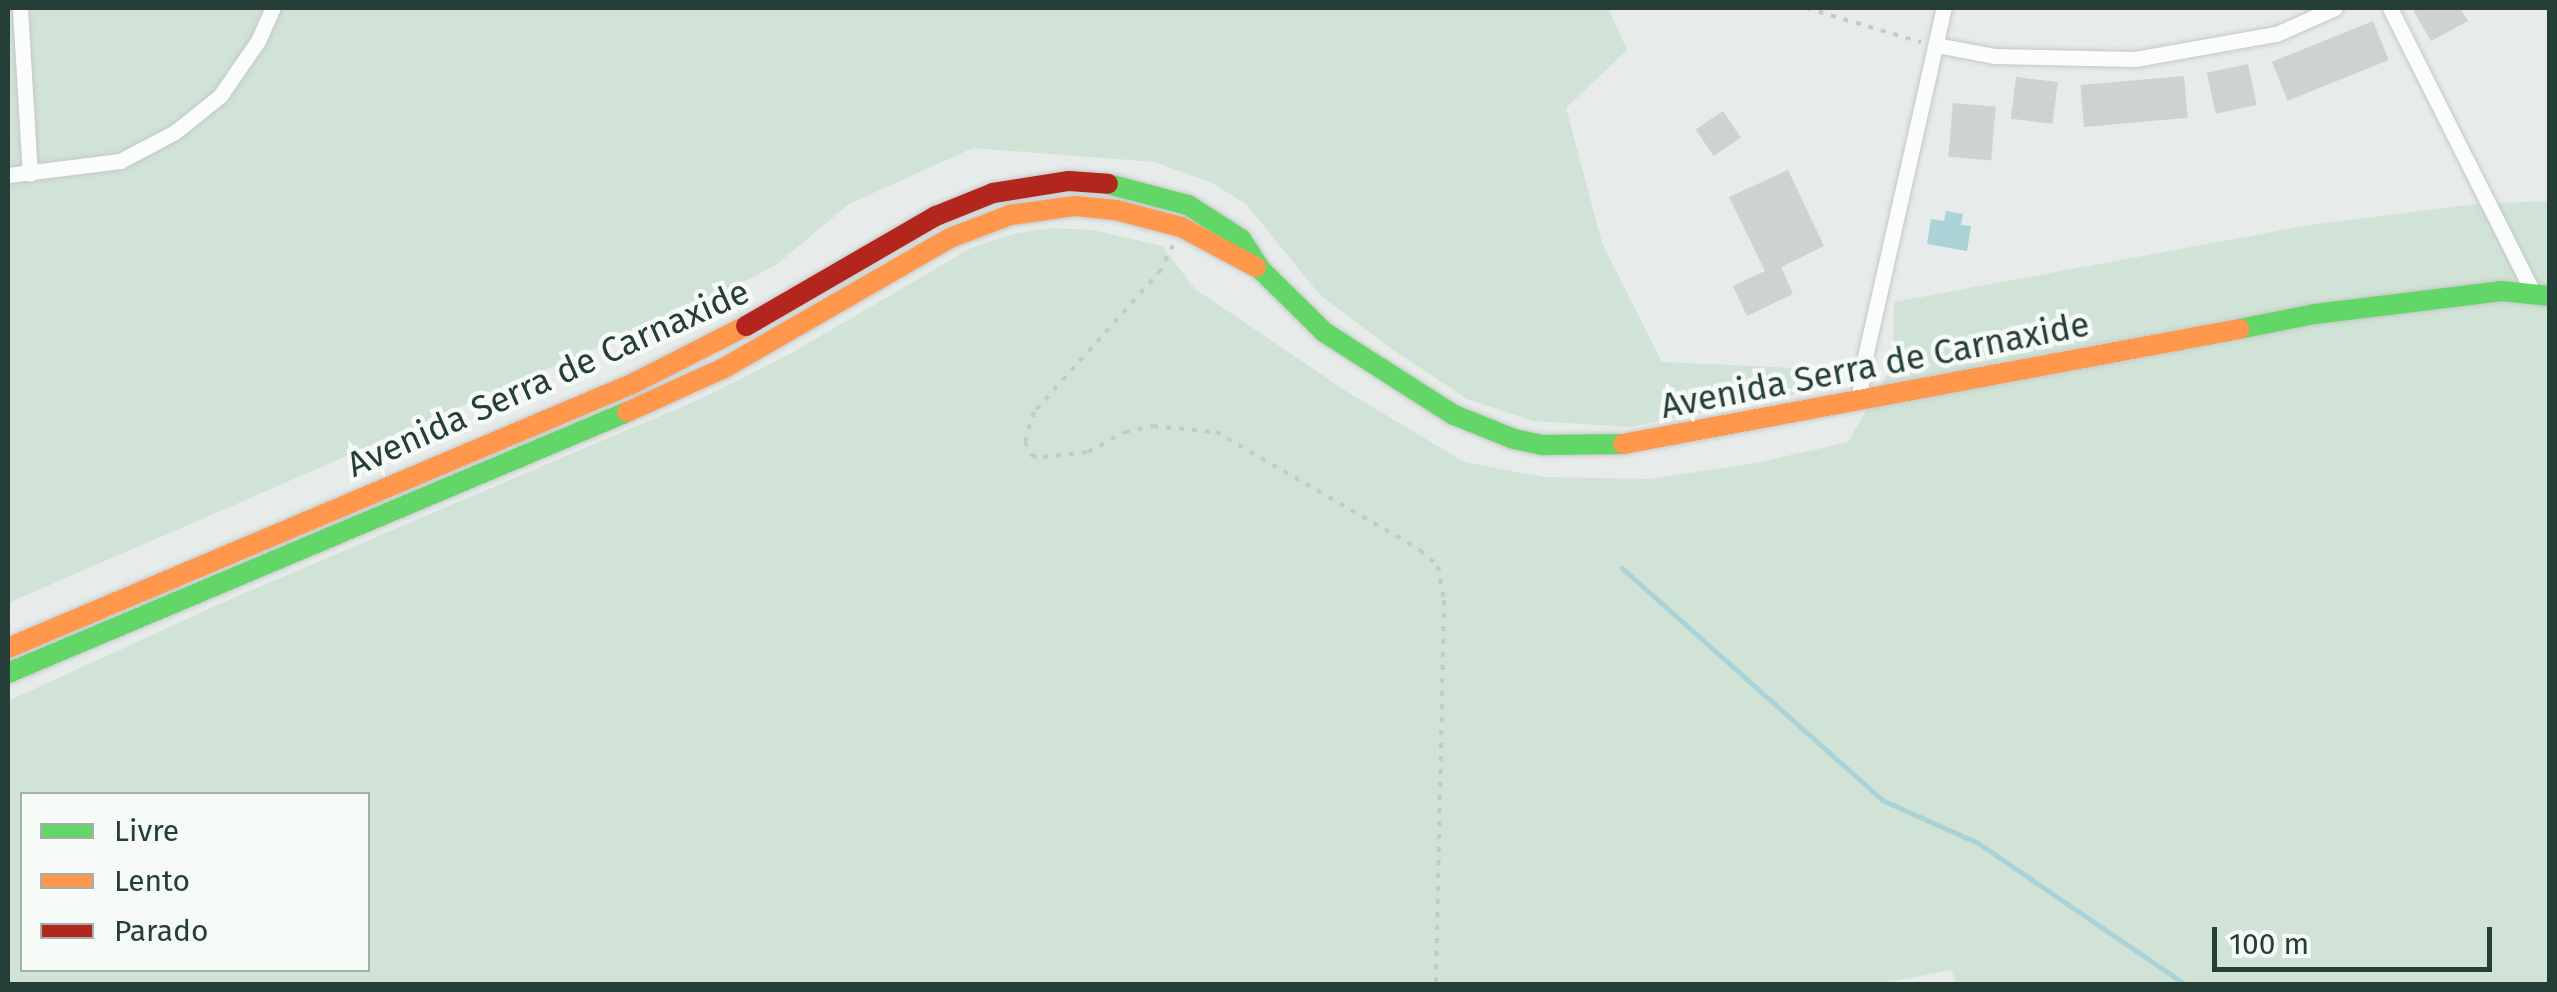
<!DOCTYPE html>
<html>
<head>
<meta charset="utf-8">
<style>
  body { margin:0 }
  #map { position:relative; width:2557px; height:992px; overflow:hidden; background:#e7ebe9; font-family:"Fira Sans",sans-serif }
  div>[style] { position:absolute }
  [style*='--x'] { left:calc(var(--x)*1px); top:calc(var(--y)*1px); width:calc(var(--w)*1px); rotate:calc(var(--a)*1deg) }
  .green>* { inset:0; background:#d1e3d6 }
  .water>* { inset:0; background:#aad2d7 }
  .stream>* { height:5px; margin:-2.5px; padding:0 2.5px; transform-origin:2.5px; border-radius:2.5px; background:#aad2d7 }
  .building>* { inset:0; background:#ced2d0; transform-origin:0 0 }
  .path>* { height:4px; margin-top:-2px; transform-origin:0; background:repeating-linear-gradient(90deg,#c2cbc7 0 5px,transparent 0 13px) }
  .roads { filter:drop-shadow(0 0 2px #c4c8c6) drop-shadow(0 0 2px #c4c8c6) }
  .street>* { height:15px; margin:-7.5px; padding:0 7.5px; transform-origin:7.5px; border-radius:7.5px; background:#fbfcfc }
  .fast>* { height:20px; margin:-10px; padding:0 10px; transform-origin:10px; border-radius:10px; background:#63d668 }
  .slow>* { height:20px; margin:-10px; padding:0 10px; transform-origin:10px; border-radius:10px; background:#ff974d }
  .jam>* { height:20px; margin:-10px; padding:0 10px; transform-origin:10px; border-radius:10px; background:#b3261e }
  span { translate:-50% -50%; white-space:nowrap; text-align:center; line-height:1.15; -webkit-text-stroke:9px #f5faf7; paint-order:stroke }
  .street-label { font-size:35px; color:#253e37 }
  .frame { position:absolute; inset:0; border:10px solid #253e37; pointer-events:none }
  .legend { position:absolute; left:20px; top:792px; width:350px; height:180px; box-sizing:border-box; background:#f5faf7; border:2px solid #a2afaa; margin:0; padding:12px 18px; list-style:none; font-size:30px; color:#253e37 }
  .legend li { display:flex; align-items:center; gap:20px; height:50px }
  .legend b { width:50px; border:2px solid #a2afaa }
  .scale { position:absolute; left:2212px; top:927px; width:280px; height:45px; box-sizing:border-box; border:5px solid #253e37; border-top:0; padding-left:12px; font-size:30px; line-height:35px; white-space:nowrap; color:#253e37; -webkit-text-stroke:8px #f5faf7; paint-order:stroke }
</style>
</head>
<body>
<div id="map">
  <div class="green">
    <div style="clip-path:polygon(8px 8px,1608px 8px,1627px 50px,1566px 108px,1602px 243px,1662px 362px,1817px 369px,1810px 391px,1630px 427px,1533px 421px,1467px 399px,1399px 354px,1320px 295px,1246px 204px,1212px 183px,1155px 162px,973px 148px,849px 204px,776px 265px,718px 295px,8px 603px)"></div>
    <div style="clip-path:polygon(evenodd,2549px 201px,2549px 984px,1955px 984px,1952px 970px,1877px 984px,8px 984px,8px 701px,235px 597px,700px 399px,790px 354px,971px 248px,1013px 234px,1051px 228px,1093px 230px,1162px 246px,1195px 289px,1346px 391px,1464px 462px,1544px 477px,1651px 479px,1761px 462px,1848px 442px,1893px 364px,1894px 302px,2310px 225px,2476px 204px,2549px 201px,22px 794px,368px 794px,368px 970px,22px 970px,22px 794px)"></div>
  </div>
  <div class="water">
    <div style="clip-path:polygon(1946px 211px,1963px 214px,1961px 225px,1971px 226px,1967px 251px,1927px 244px,1931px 219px,1944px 221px)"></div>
  </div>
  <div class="stream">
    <div style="--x:1622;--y:568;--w:348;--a:41.7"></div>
    <div style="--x:1882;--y:800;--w:105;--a:24.1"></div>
    <div style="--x:1978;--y:843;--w:250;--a:34.3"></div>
  </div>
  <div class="building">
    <div style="clip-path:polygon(2412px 8px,2460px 8px,2468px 21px,2431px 41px)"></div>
    <div style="left:2373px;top:21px;width:42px;height:109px;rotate:68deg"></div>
    <div style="left:2248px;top:64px;width:42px;height:42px;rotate:78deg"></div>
    <div style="left:2184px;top:76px;width:42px;height:104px;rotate:85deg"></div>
    <div style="left:2016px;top:77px;width:42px;height:42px;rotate:7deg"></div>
    <div style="left:1953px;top:103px;width:43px;height:54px;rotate:5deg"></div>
    <div style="left:1723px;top:111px;width:32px;height:33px;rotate:56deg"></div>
    <div style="clip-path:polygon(1788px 170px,1824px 246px,1781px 267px,1793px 294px,1747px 316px,1733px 286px,1765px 271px,1729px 197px)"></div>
  </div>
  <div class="path">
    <div style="--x:1806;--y:8;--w:120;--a:16.5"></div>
    <div style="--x:1173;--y:245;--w:28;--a:116"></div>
    <div style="--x:1161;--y:270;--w:191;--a:131.8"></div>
    <div style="--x:1034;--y:412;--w:31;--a:107"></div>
    <div style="--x:1025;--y:442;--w:16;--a:63"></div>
    <div style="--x:1032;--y:456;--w:11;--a:5"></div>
    <div style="--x:1043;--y:457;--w:45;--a:-6.3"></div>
    <div style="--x:1088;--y:452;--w:42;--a:-28.4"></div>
    <div style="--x:1125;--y:432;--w:29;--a:-12"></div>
    <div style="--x:1153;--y:426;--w:63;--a:5.4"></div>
    <div style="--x:1216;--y:432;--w:236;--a:30"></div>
    <div style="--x:1420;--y:550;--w:24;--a:42"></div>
    <div style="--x:1438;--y:566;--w:35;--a:80"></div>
    <div style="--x:1444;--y:600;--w:383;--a:91.2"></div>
  </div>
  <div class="roads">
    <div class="street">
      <div style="--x:20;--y:8;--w:166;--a:86.6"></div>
      <div style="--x:2390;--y:8;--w:320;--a:63.3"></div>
      <div style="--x:1936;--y:45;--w:59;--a:10.7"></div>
      <div style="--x:1994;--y:56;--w:141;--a:1.2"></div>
      <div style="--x:2135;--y:59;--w:143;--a:-10.1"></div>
      <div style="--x:2276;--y:34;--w:64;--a:-23.8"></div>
      <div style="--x:8;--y:175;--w:113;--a:-7.1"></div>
      <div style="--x:120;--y:161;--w:62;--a:-27.8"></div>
      <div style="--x:175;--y:132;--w:58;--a:-38.7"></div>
      <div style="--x:220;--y:96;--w:67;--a:-55.4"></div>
      <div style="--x:258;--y:41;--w:36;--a:-66"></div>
      <div style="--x:1859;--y:399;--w:33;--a:-83"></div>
      <div style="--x:1863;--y:366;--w:367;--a:-77.3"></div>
    </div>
    <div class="fast">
      <div style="--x:1108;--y:184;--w:83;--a:14.7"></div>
      <div style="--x:1188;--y:205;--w:63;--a:32.7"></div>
      <div style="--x:1241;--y:239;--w:38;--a:57"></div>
      <div style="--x:1262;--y:271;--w:87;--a:44.5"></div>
      <div style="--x:1324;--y:332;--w:154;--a:32.6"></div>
      <div style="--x:1454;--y:415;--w:65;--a:21.8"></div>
      <div style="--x:1514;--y:439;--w:30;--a:12"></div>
      <div style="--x:1543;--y:445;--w:80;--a:-0.7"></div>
      <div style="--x:2239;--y:329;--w:77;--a:-11.2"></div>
      <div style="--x:2315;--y:314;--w:187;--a:-7"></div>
      <div style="--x:2501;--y:291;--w:49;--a:5.8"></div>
      <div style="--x:8;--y:673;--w:672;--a:-22.86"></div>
    </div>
    <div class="slow">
      <div style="--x:627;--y:412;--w:107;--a:-24.4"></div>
      <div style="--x:724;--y:368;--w:261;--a:-29.9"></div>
      <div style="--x:950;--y:238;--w:64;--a:-21"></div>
      <div style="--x:1010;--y:215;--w:66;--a:-7.9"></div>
      <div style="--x:1075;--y:206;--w:41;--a:5.6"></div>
      <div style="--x:1116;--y:210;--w:67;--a:14.7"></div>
      <div style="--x:1181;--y:227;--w:85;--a:28.1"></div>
      <div style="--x:1623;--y:444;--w:627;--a:-10.57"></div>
      <div style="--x:8;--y:648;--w:680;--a:-22.94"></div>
      <div style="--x:634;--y:383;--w:126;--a:-27"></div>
    </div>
    <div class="jam">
      <div style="--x:746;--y:326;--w:220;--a:-30.1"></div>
      <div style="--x:936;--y:216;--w:61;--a:-22"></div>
      <div style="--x:993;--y:193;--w:77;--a:-9"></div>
      <div style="--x:1069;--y:181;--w:39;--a:4"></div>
    </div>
  </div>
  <div class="street-label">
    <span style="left:1875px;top:365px;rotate:-11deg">Avenida Serra de Carnaxide</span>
    <span style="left:548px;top:378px;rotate:-24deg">Avenida Serra de Carnaxide</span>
  </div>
  <div class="frame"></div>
  <ul class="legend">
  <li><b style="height:12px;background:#63d668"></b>Livre</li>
  <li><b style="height:12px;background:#ff974d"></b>Lento</li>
  <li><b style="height:12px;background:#b3261e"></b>Parado</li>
  </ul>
  <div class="scale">100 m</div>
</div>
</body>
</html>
